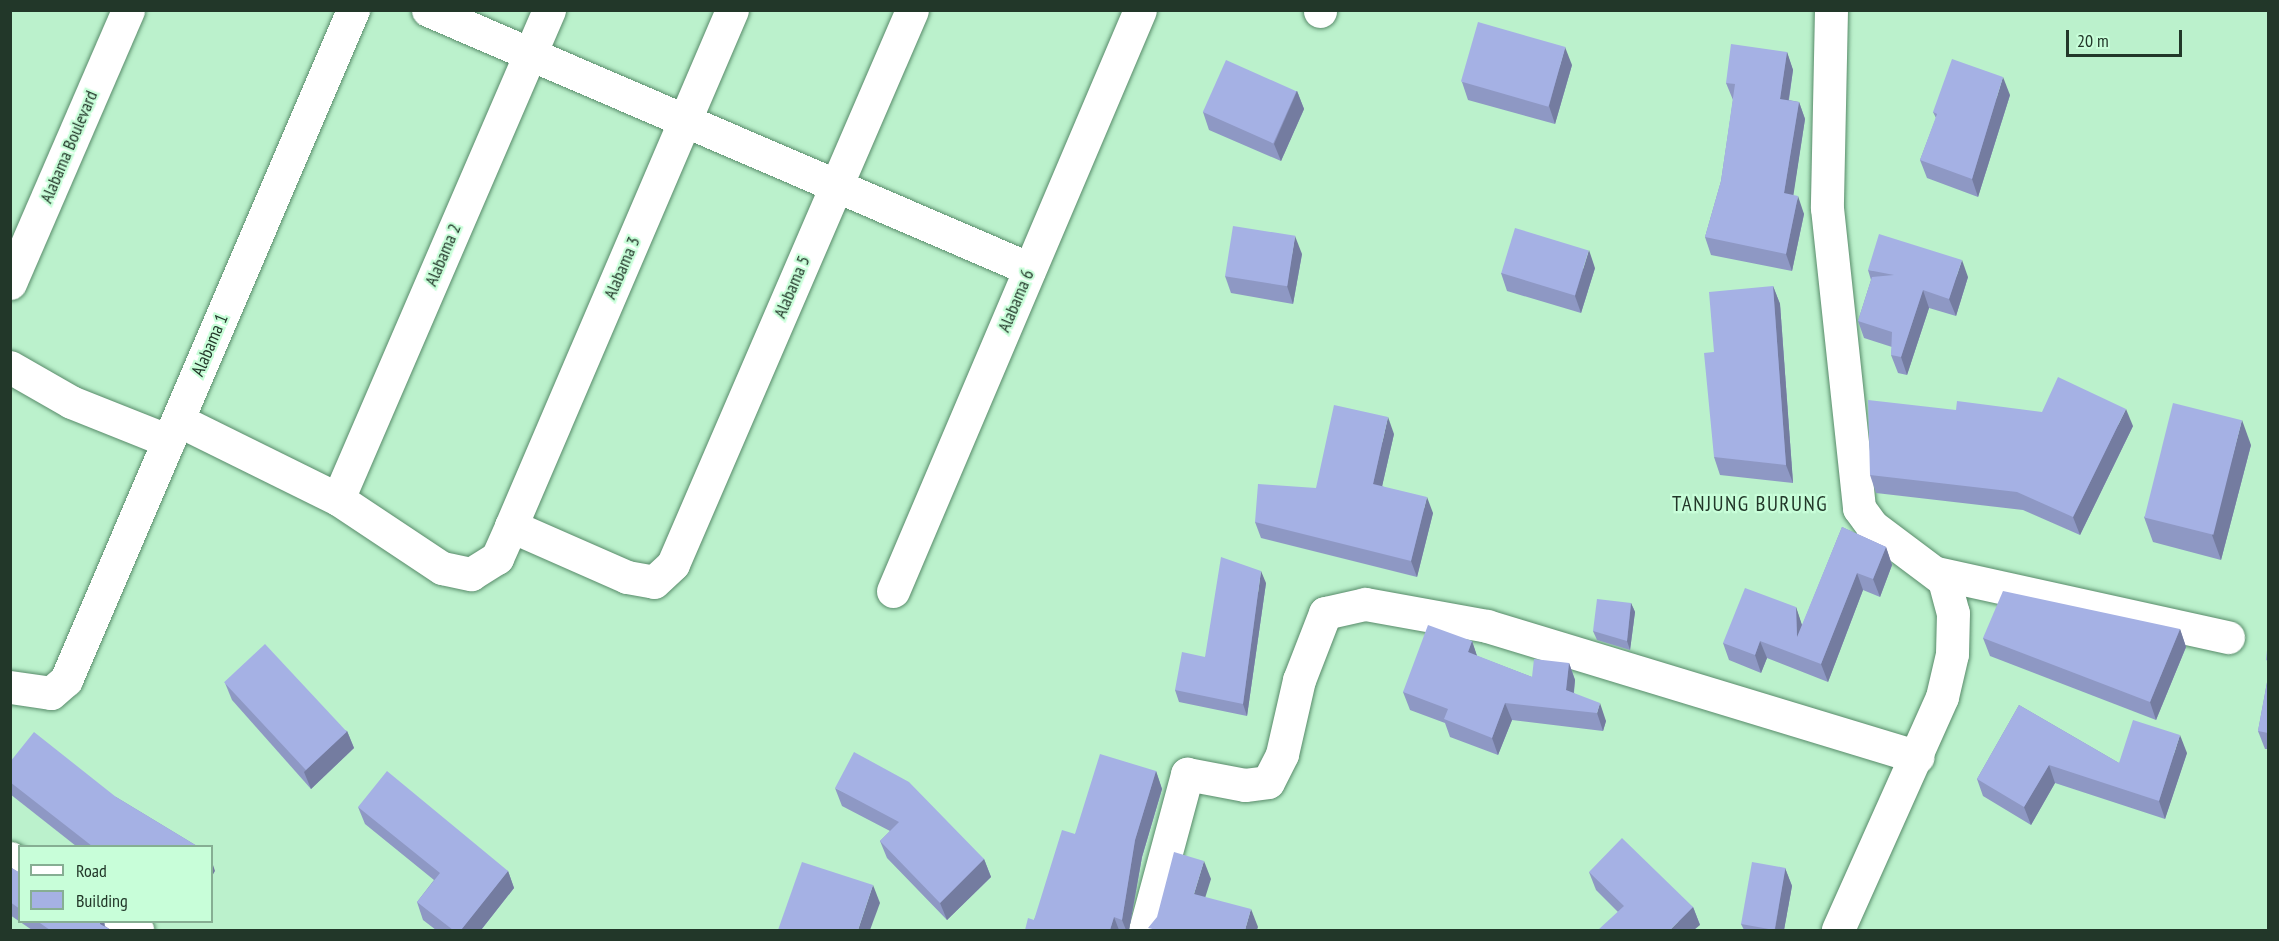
<!DOCTYPE html>
<html>
<head>
<meta charset="utf-8">
<style>
  body { margin:0 }
  #map { position:relative; width:2279px; height:941px; overflow:hidden; background:#bbf1cc; font-family:"PT Sans Narrow",sans-serif }
  div>[style] { position:absolute }
  [style*='--x'] { left:calc(var(--x)*1px); top:calc(var(--y)*1px); width:calc(var(--w)*1px); rotate:calc(var(--a)*1deg) }
  .roads { filter:drop-shadow(0 0 2px #588b6a) drop-shadow(0 0 2px #588b6a) }
  .minor>* { height:33px; margin:-16.5px; padding:0 16.5px; transform-origin:16.5px; border-radius:16.5px; background:#fff }
  .wall>* { inset:0; background:#8e98c4 }
  .shaded-wall>* { inset:0; background:#747ca0 }
  .building>* { inset:0; background:#a5b1e4; transform-origin:0 0 }
  span { translate:-50% -50%; white-space:nowrap; text-align:center; line-height:1.15; -webkit-text-stroke:4.5px #c8fed9; paint-order:stroke }
  .street-label { font-size:18px; color:#223729 }
  .quarter-label { font-size:21px; color:#223729; letter-spacing:1.5px }
  .frame { position:absolute; inset:0; border:12px solid #223729; pointer-events:none }
  .legend { position:absolute; left:18px; top:845px; width:195px; height:78px; box-sizing:border-box; background:#c8fed9; border:2px solid #86ae93; margin:0; padding:8px 10px; list-style:none; font-size:18px; color:#223729 }
  .legend li { display:flex; align-items:center; gap:12px; height:30px }
  .legend b { width:30px; border:2px solid #86ae93 }
  .scale { position:absolute; left:2066px; top:30px; width:116px; height:27px; box-sizing:border-box; border:3px solid #223729; border-top:0; padding-left:8px; font-size:18px; line-height:21px; white-space:nowrap; color:#223729; -webkit-text-stroke:4px #c8fed9; paint-order:stroke }
</style>
</head>
<body>
<div id="map">
  <div class="roads">
    <div class="minor">
      <div style="--x:428;--y:10;--w:655;--a:23.28"></div>
      <div style="--x:1831;--y:10;--w:198;--a:91.2"></div>
      <div style="--x:1827;--y:208;--w:302;--a:83.9"></div>
      <div style="--x:1859;--y:508;--w:22;--a:54"></div>
      <div style="--x:1872;--y:526;--w:90;--a:36.9"></div>
      <div style="--x:1944;--y:580;--w:34;--a:75"></div>
      <div style="--x:1953;--y:613;--w:41;--a:91.4"></div>
      <div style="--x:1952;--y:654;--w:44;--a:103.1"></div>
      <div style="--x:1942;--y:697;--w:255;--a:114.1"></div>
      <div style="--x:1320;--y:11;--w:1;--a:-90"></div>
      <div style="--x:10;--y:283;--w:297;--a:-66.6"></div>
      <div style="--x:10;--y:367;--w:70;--a:29.8"></div>
      <div style="--x:71;--y:402;--w:105;--a:21.7"></div>
      <div style="--x:178;--y:420;--w:178;--a:26.3"></div>
      <div style="--x:338;--y:499;--w:125;--a:33.6"></div>
      <div style="--x:442;--y:568;--w:30;--a:12"></div>
      <div style="--x:471;--y:574;--w:31;--a:-32"></div>
      <div style="--x:497;--y:558;--w:35;--a:-66"></div>
      <div style="--x:511;--y:526;--w:127;--a:23.7"></div>
      <div style="--x:627;--y:577;--w:27;--a:10"></div>
      <div style="--x:654;--y:582;--w:26;--a:-43"></div>
      <div style="--x:673;--y:564;--w:603;--a:-66.66"></div>
      <div style="--x:338;--y:499;--w:533;--a:-66.66"></div>
      <div style="--x:511;--y:526;--w:561;--a:-66.81"></div>
      <div style="--x:1936;--y:573;--w:299;--a:12.4"></div>
      <div style="--x:893;--y:591;--w:631;--a:-66.97"></div>
      <div style="--x:10;--y:687;--w:41;--a:8.3"></div>
      <div style="--x:51;--y:693;--w:20;--a:-41"></div>
      <div style="--x:66;--y:680;--w:729;--a:-66.81"></div>
      <div style="--x:10;--y:858;--w:12;--a:31"></div>
      <div style="--x:120;--y:922;--w:19;--a:25"></div>
      <div style="--x:1145;--y:930;--w:162;--a:-74.9"></div>
      <div style="--x:1187;--y:774;--w:59;--a:10.7"></div>
      <div style="--x:1245;--y:785;--w:23;--a:-7"></div>
      <div style="--x:1268;--y:782;--w:31;--a:-63"></div>
      <div style="--x:1282;--y:754;--w:76;--a:-77.1"></div>
      <div style="--x:1299;--y:680;--w:72;--a:-68.8"></div>
      <div style="--x:1325;--y:613;--w:41;--a:-12.7"></div>
      <div style="--x:1365;--y:604;--w:124;--a:10.2"></div>
      <div style="--x:1487;--y:626;--w:450;--a:16.9"></div>
    </div>
  </div>
  <div class="wall">
    <div style="clip-path:polygon(1787px 52px,1793px 70px,1789px 100px,1799px 102px,1805px 119px,1793px 195px,1804px 214px,1792px 271px,1711px 255px,1705px 237px,1721px 181px,1733px 100px,1726px 83px)"></div>
    <div style="clip-path:polygon(1572px 65px,1555px 124px,1468px 100px,1462px 82px)"></div>
    <div style="clip-path:polygon(1297px 91px,1304px 109px,1281px 161px,1209px 130px,1203px 112px)"></div>
    <div style="clip-path:polygon(2010px 95px,1978px 197px,1927px 178px,1920px 160px,1936px 118px,1933px 112px)"></div>
    <div style="clip-path:polygon(1302px 254px,1293px 304px,1231px 293px,1225px 276px)"></div>
    <div style="clip-path:polygon(1595px 268px,1581px 313px,1507px 291px,1501px 273px)"></div>
    <div style="clip-path:polygon(1868px 270px,1968px 277px,1956px 316px,1929px 308px,1907px 375px,1898px 373px,1891px 355px,1892px 347px,1864px 338px,1858px 321px,1871px 280px)"></div>
    <div style="clip-path:polygon(1773px 286px,1780px 304px,1793px 483px,1720px 475px,1714px 457px,1714px 352px)"></div>
    <div style="clip-path:polygon(1956px 410px,2133px 426px,2080px 535px,2023px 510px,1876px 493px,1870px 475px)"></div>
    <div style="clip-path:polygon(1394px 434px,1382px 486px,1433px 513px,1417px 577px,1261px 538px,1255px 522px,1316px 488px)"></div>
    <div style="clip-path:polygon(2251px 445px,2221px 560px,2153px 542px,2144px 517px)"></div>
    <div style="clip-path:polygon(1842px 527px,1886px 547px,1892px 565px,1880px 597px,1863px 590px,1828px 682px,1767px 658px,1761px 673px,1729px 660px,1723px 643px,1796px 607px,1802px 626px)"></div>
    <div style="clip-path:polygon(1266px 583px,1247px 716px,1179px 702px,1175px 690px,1205px 657px)"></div>
    <div style="clip-path:polygon(1631px 603px,1635px 612px,1630px 650px,1597px 640px,1593px 631px)"></div>
    <div style="clip-path:polygon(2180px 629px,2186px 647px,2156px 720px,1990px 656px,1983px 638px)"></div>
    <div style="clip-path:polygon(1472px 641px,1477px 656px,1532px 677px,1569px 663px,1575px 680px,1574px 693px,1606px 721px,1603px 731px,1512px 720px,1498px 755px,1450px 737px,1445px 723px,1410px 710px,1403px 692px)"></div>
    <div style="clip-path:polygon(2268px 677px,2268px 749px,2265px 749px,2258px 731px)"></div>
    <div style="clip-path:polygon(225px 683px,347px 731px,354px 748px,311px 789px,232px 700px)"></div>
    <div style="clip-path:polygon(2019px 705px,2119px 763px,2187px 753px,2165px 819px,2055px 783px,2031px 825px,1983px 796px,1977px 779px)"></div>
    <div style="clip-path:polygon(10px 762px,116px 797px,197px 846px,76px 846px,10px 794px)"></div>
    <div style="clip-path:polygon(1156px 771px,1162px 789px,1142px 857px,1129px 930px,1025px 930px,1034px 920px,1075px 834px)"></div>
    <div style="clip-path:polygon(835px 788px,984px 859px,991px 877px,947px 920px,887px 858px,880px 841px,890px 831px,842px 806px)"></div>
    <div style="clip-path:polygon(358px 807px,508px 871px,514px 888px,481px 930px,436px 930px,423px 920px,417px 902px,434px 880px,365px 824px)"></div>
    <div style="clip-path:polygon(10px 867px,20px 873px,20px 921px,104px 921px,105px 926px,111px 930px,32px 930px,10px 915px)"></div>
    <div style="clip-path:polygon(1785px 868px,1792px 886px,1784px 930px,1744px 930px,1741px 924px)"></div>
    <div style="clip-path:polygon(1589px 872px,1693px 907px,1700px 925px,1618px 912px,1596px 890px)"></div>
  </div>
  <div class="shaded-wall">
    <div style="clip-path:polygon(1565px 47px,1572px 65px,1555px 124px,1549px 106px)"></div>
    <div style="clip-path:polygon(1787px 52px,1793px 70px,1786px 117px,1780px 99px)"></div>
    <div style="clip-path:polygon(2003px 77px,2010px 95px,1978px 197px,1972px 179px)"></div>
    <div style="clip-path:polygon(1297px 91px,1304px 109px,1281px 161px,1274px 144px)"></div>
    <div style="clip-path:polygon(1799px 102px,1805px 119px,1791px 211px,1784px 193px)"></div>
    <div style="clip-path:polygon(1798px 196px,1804px 214px,1792px 271px,1786px 254px)"></div>
    <div style="clip-path:polygon(1295px 236px,1302px 254px,1293px 304px,1287px 286px)"></div>
    <div style="clip-path:polygon(1589px 250px,1595px 268px,1581px 313px,1575px 296px)"></div>
    <div style="clip-path:polygon(1962px 260px,1968px 277px,1956px 316px,1949px 299px)"></div>
    <div style="clip-path:polygon(1773px 286px,1780px 304px,1793px 483px,1786px 465px)"></div>
    <div style="clip-path:polygon(1923px 290px,1929px 308px,1907px 375px,1901px 357px)"></div>
    <div style="clip-path:polygon(2126px 409px,2133px 426px,2080px 535px,2073px 517px)"></div>
    <div style="clip-path:polygon(1388px 417px,1394px 434px,1379px 500px,1373px 484px)"></div>
    <div style="clip-path:polygon(2242px 420px,2251px 445px,2221px 560px,2212px 535px)"></div>
    <div style="clip-path:polygon(1427px 497px,1433px 513px,1417px 577px,1411px 561px)"></div>
    <div style="clip-path:polygon(1886px 547px,1892px 565px,1880px 597px,1873px 579px)"></div>
    <div style="clip-path:polygon(1261px 571px,1266px 583px,1247px 716px,1243px 704px)"></div>
    <div style="clip-path:polygon(1857px 573px,1863px 590px,1828px 682px,1821px 664px)"></div>
    <div style="clip-path:polygon(1631px 603px,1635px 612px,1630px 650px,1627px 641px)"></div>
    <div style="clip-path:polygon(1796px 607px,1802px 625px,1804px 655px,1797px 637px)"></div>
    <div style="clip-path:polygon(2180px 629px,2186px 647px,2156px 720px,2150px 702px)"></div>
    <div style="clip-path:polygon(1472px 641px,1478px 659px,1468px 652px)"></div>
    <div style="clip-path:polygon(1760px 641px,1767px 658px,1761px 673px,1755px 655px)"></div>
    <div style="clip-path:polygon(1569px 663px,1575px 680px,1572px 708px,1566px 690px)"></div>
    <div style="clip-path:polygon(1505px 703px,1512px 720px,1498px 755px,1492px 738px)"></div>
    <div style="clip-path:polygon(1600px 703px,1606px 721px,1603px 731px,1597px 713px)"></div>
    <div style="clip-path:polygon(347px 731px,354px 748px,311px 789px,304px 772px)"></div>
    <div style="clip-path:polygon(2180px 735px,2187px 753px,2165px 819px,2159px 801px)"></div>
    <div style="clip-path:polygon(2049px 765px,2055px 783px,2031px 825px,2024px 807px)"></div>
    <div style="clip-path:polygon(1156px 771px,1162px 789px,1142px 857px,1129px 930px,1126px 930px,1122px 920px,1135px 840px)"></div>
    <div style="clip-path:polygon(984px 859px,991px 877px,947px 920px,940px 903px)"></div>
    <div style="clip-path:polygon(1204px 861px,1211px 879px,1201px 911px,1194px 894px)"></div>
    <div style="clip-path:polygon(212px 862px,215px 871px,212px 876px)"></div>
    <div style="clip-path:polygon(1785px 868px,1792px 886px,1784px 930px,1775px 930px)"></div>
    <div style="clip-path:polygon(508px 871px,514px 888px,481px 930px,461px 930px)"></div>
    <div style="clip-path:polygon(873px 885px,880px 903px,870px 930px,858px 930px)"></div>
    <div style="clip-path:polygon(1693px 907px,1700px 925px,1694px 930px,1670px 930px)"></div>
    <div style="clip-path:polygon(1251px 909px,1258px 927px,1257px 930px,1245px 930px)"></div>
    <div style="clip-path:polygon(1114px 917px,1119px 930px,1110px 930px)"></div>
    <div style="clip-path:polygon(100px 921px,104px 921px,105px 930px,100px 924px)"></div>
  </div>
  <div class="building">
    <div style="left:1478px;top:22px;width:91px;height:62px;rotate:16deg"></div>
    <div style="clip-path:polygon(1731px 44px,1787px 52px,1780px 99px,1799px 102px,1784px 193px,1798px 196px,1786px 254px,1705px 237px,1721px 181px,1735px 84px,1726px 83px)"></div>
    <div style="clip-path:polygon(1952px 59px,2003px 77px,1972px 179px,1920px 160px,1937px 114px,1933px 112px)"></div>
    <div style="left:1226px;top:60px;width:77px;height:57px;rotate:24deg"></div>
    <div style="left:1233px;top:226px;width:63px;height:51px;rotate:9deg"></div>
    <div style="left:1515px;top:228px;width:77px;height:47px;rotate:17deg"></div>
    <div style="clip-path:polygon(1879px 234px,1962px 260px,1949px 299px,1923px 290px,1901px 357px,1891px 355px,1892px 332px,1858px 321px,1872px 277px,1894px 275px,1868px 270px)"></div>
    <div style="clip-path:polygon(1773px 286px,1786px 465px,1714px 457px,1704px 353px,1714px 352px,1709px 292px)"></div>
    <div style="clip-path:polygon(2058px 377px,2126px 409px,2073px 517px,2017px 492px,1870px 475px,1868px 400px,1956px 410px,1957px 401px,2042px 412px)"></div>
    <div style="left:2173px;top:403px;width:71px;height:118px;rotate:14deg"></div>
    <div style="clip-path:polygon(1334px 405px,1388px 417px,1373px 484px,1427px 497px,1411px 561px,1255px 522px,1258px 484px,1316px 488px)"></div>
    <div style="clip-path:polygon(1842px 527px,1886px 547px,1873px 579px,1857px 573px,1821px 664px,1760px 641px,1755px 655px,1723px 643px,1745px 588px,1796px 607px,1797px 637px)"></div>
    <div style="clip-path:polygon(1221px 557px,1261px 571px,1243px 704px,1175px 690px,1182px 652px,1205px 657px)"></div>
    <div style="clip-path:polygon(2003px 591px,2180px 629px,2150px 702px,1983px 638px)"></div>
    <div style="clip-path:polygon(1597px 599px,1631px 603px,1627px 641px,1593px 631px)"></div>
    <div style="clip-path:polygon(1428px 625px,1472px 641px,1468px 652px,1532px 677px,1534px 659px,1569px 663px,1566px 690px,1600px 703px,1597px 713px,1505px 703px,1492px 738px,1444px 719px,1448px 709px,1403px 692px)"></div>
    <div style="clip-path:polygon(2268px 641px,2268px 661px,2266px 660px)"></div>
    <div style="left:265px;top:644px;width:120px;height:56px;rotate:47deg"></div>
    <div style="clip-path:polygon(2268px 677px,2268px 733px,2258px 731px)"></div>
    <div style="clip-path:polygon(2019px 705px,2119px 763px,2133px 720px,2180px 735px,2159px 801px,2049px 765px,2024px 807px,1977px 779px)"></div>
    <div style="clip-path:polygon(34px 732px,116px 797px,197px 846px,92px 846px,10px 782px,10px 762px)"></div>
    <div style="clip-path:polygon(854px 752px,909px 782px,984px 859px,940px 903px,880px 841px,899px 822px,835px 788px)"></div>
    <div style="clip-path:polygon(1100px 754px,1156px 771px,1135px 840px,1122px 920px,1114px 917px,1110px 930px,1025px 930px,1028px 918px,1034px 920px,1062px 830px,1075px 834px)"></div>
    <div style="clip-path:polygon(387px 771px,508px 871px,461px 930px,453px 930px,417px 902px,440px 873px,358px 807px)"></div>
    <div style="clip-path:polygon(1622px 838px,1693px 907px,1670px 930px,1598px 930px,1624px 906px,1589px 872px)"></div>
    <div style="clip-path:polygon(1174px 852px,1204px 861px,1194px 894px,1251px 909px,1245px 930px,1157px 930px,1148px 928px,1157px 917px)"></div>
    <div style="clip-path:polygon(802px 862px,873px 885px,858px 930px,778px 930px)"></div>
    <div style="left:1752px;top:862px;width:34px;height:63px;rotate:10deg"></div>
    <div style="clip-path:polygon(10px 867px,20px 873px,20px 909px,10px 902px)"></div>
    <div style="clip-path:polygon(37px 921px,100px 921px,100px 924px,111px 930px,50px 930px)"></div>
  </div>
  <div class="street-label">
    <span style="left:69px;top:147px;rotate:-67deg">Alabama Boulevard</span>
    <span style="left:443px;top:255px;rotate:-67deg">Alabama 2</span>
    <span style="left:622px;top:268px;rotate:-67deg">Alabama 3</span>
    <span style="left:792px;top:287px;rotate:-67deg">Alabama 5</span>
    <span style="left:1016px;top:301px;rotate:-67deg">Alabama 6</span>
    <span style="left:210px;top:345px;rotate:-67deg">Alabama 1</span>
  </div>
  <div class="quarter-label">
    <span style="left:1750px;top:504px">TANJUNG BURUNG</span>
  </div>
  <div class="frame"></div>
  <ul class="legend">
  <li><b style="height:8px;background:#fff"></b>Road</li>
  <li><b style="height:16px;background:#a5b1e4"></b>Building</li>
  </ul>
  <div class="scale">20 m</div>
</div>
</body>
</html>
